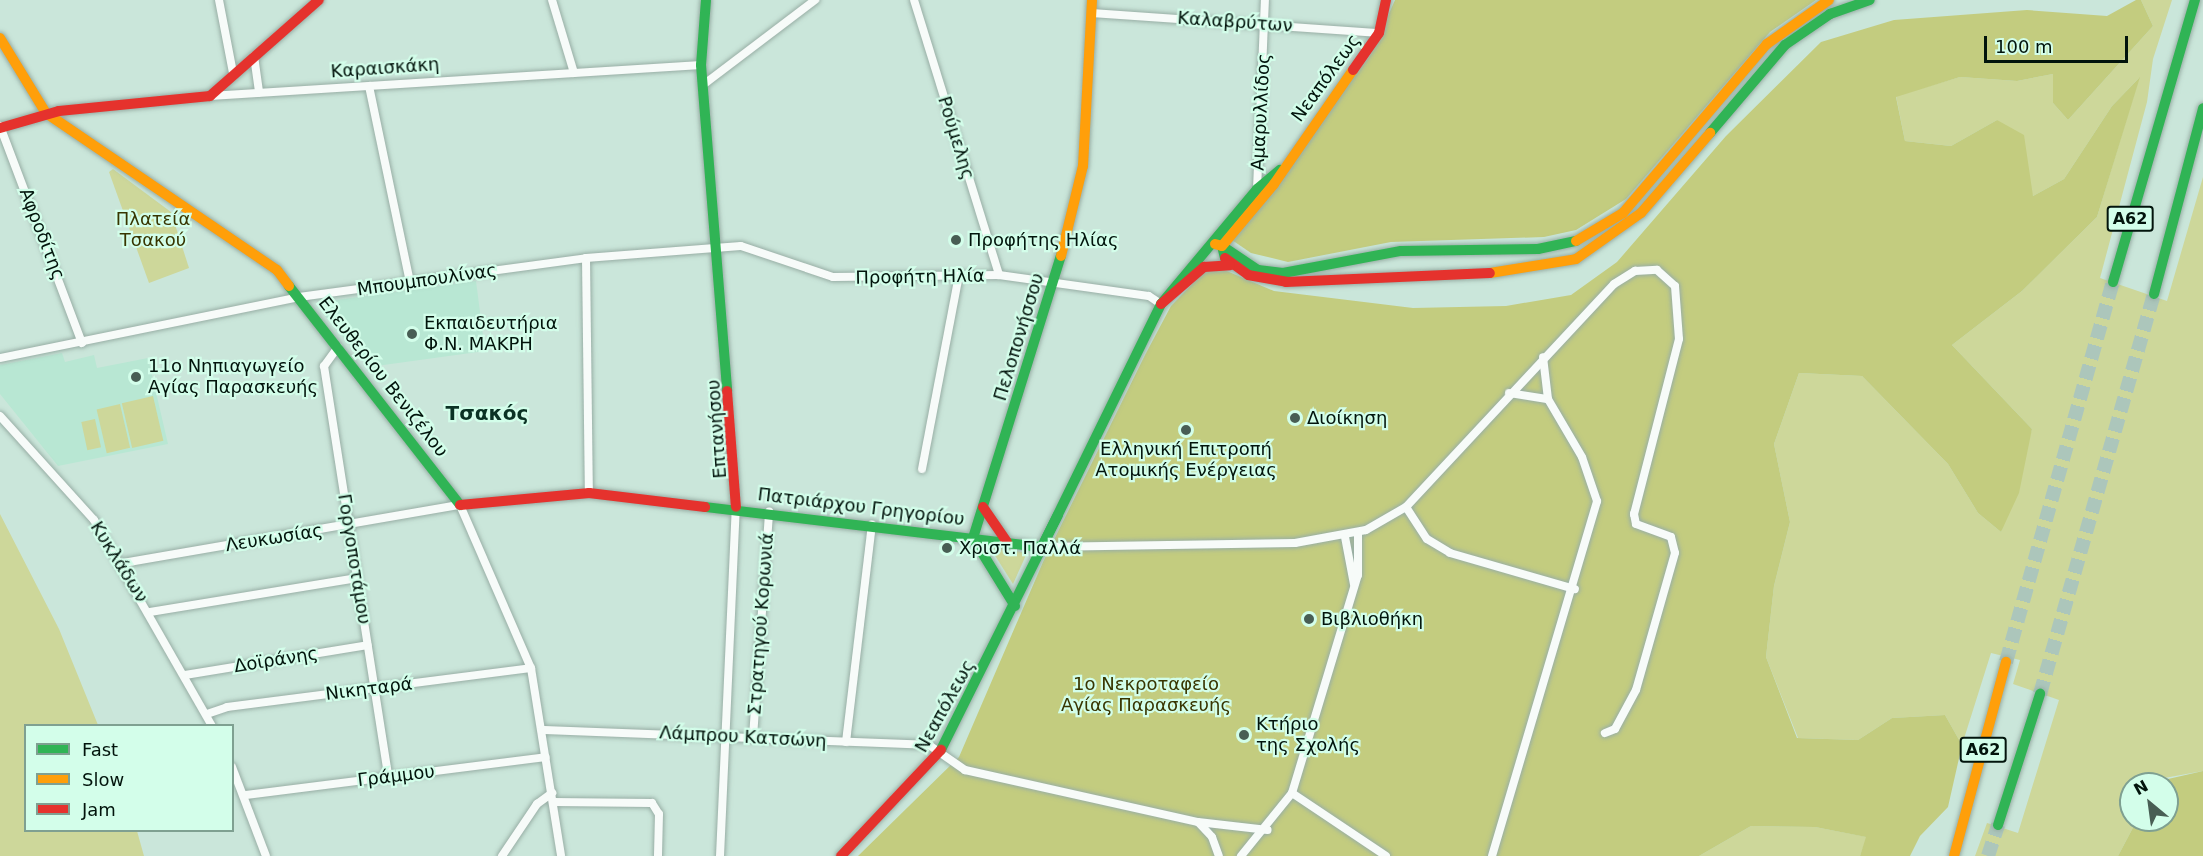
<!DOCTYPE html>
<html>
<head>
<meta charset="utf-8">
<style>
  body { margin:0 }
  #map { position:relative; width:2203px; height:856px; overflow:hidden; background:#cae6da; font-family:"DejaVu Sans",sans-serif }
  div>[style] { position:absolute }
  [style*='--x'] { left:calc(var(--x)*1px); top:calc(var(--y)*1px); width:calc(var(--w)*1px); rotate:calc(var(--a)*1deg) }
  .built>* { inset:0; background:#b8e7d3 }
  .green>* { inset:0; background:#cdd79a; transform-origin:0 0 }
  .forest>* { inset:0; background:#c3cc7f }
  .highway-tunnel>* { height:14px; margin-top:-7px; transform-origin:0; background:repeating-linear-gradient(90deg,#acc6bb 0 14px,transparent 0 21px) }
  .roads { filter:drop-shadow(0 0 2px #98aea5) drop-shadow(0 0 2px #98aea5) }
  .street>* { height:8px; margin:-4px; padding:0 4px; transform-origin:4px; border-radius:4px; background:#f7fbf9 }
  .fast>* { height:10px; margin:-5px; padding:0 5px; transform-origin:5px; border-radius:5px; background:#30b455 }
  .slow>* { height:10px; margin:-5px; padding:0 5px; transform-origin:5px; border-radius:5px; background:#ff9f0a }
  .jam>* { height:10px; margin:-5px; padding:0 5px; transform-origin:5px; border-radius:5px; background:#e5322d }
  .dots>* { width:16px; height:16px; translate:-50% -50%; box-sizing:border-box; border:3px solid #d3feea; border-radius:50% }
  span { translate:-50% -50%; white-space:nowrap; text-align:center; line-height:1.15; -webkit-text-stroke:4.5px #d3feea; paint-order:stroke }
  .shield-label span { padding:2px 4px; background:#d3feea; border:2px solid; border-radius:4px; -webkit-text-stroke-width:0 }
  .shield-label { font-size:16px; color:#02140c; font-weight:700 }
  .street-label { font-size:18px; color:#02140c }
  .park-label { font-size:18px; color:#383500 }
  .poi-label { font-size:18px; color:#02140c }
  .left { translate:0 -50%; text-align:left }
  .neighbourhood-label { font-size:20px; color:#0a3224; font-weight:700 }
  .legend { position:absolute; left:24px; top:724px; width:210px; height:108px; box-sizing:border-box; background:#d3feea; border:2px solid #7fa091; margin:0; padding:8px 10px; list-style:none; font-size:18px; color:#02140c }
  .legend li { display:flex; align-items:center; gap:12px; height:30px }
  .legend b { width:30px; border:2px solid #7fa091 }
  .north { position:absolute; left:2119px; top:772px; width:60px; height:60px; box-sizing:border-box; background:#d3feea; border:2px solid #7fa091; border-radius:50%; rotate:331deg; font-size:16px; font-weight:700; line-height:24px; text-align:center; color:#02140c }
  .north::after { content:''; display:block; margin:auto; width:21px; height:27px; background:#485e54; clip-path:polygon(50% 0,100% 100%,50% 72%,0 100%) }
  .scale { position:absolute; left:1984px; top:36px; width:144px; height:27px; box-sizing:border-box; border:3px solid #02140c; border-top:0; padding-left:8px; font-size:18px; line-height:21px; white-space:nowrap; color:#02140c; -webkit-text-stroke:4px #d3feea; paint-order:stroke }
</style>
</head>
<body>
<div id="map">
  <div class="built">
    <div style="clip-path:polygon(476px 281px,485px 351px,369px 367px,325px 316px,329px 301px)"></div>
    <div style="clip-path:polygon(62px 353px,65px 362px,94px 355px,97px 368px,148px 358px,168px 444px,58px 466px,0 394px,0 365px)"></div>
  </div>
  <div class="green">
    <div style="clip-path:polygon(2141px 0,2172px 0,2153px 59px,2147px 102px,2100px 278px,2167px 301px,2203px 177px,2203px 771px,2131px 784px,2131px 820px,2137px 820px,2118px 856px,1975px 856px,1987px 823px,2018px 833px,2059px 700px,2013px 684px,2020px 660px,1991px 653px,1962px 745px,1945px 715px,1892px 718px,1858px 740px,1798px 738px,1766px 657px,1774px 586px,1790px 522px,1774px 444px,1799px 373px,1862px 376px,1948px 464px,1978px 513px,2001px 532px,2032px 429px,1952px 345px,2022px 291px,2097px 217px,2139px 78px,2112px 106px,2064px 179px,2033px 196px,1997px 120px,1951px 146px,1905px 141px,1896px 96px,1960px 77px,2017px 81px,2053px 74px,2053px 103px,2068px 120px,2153px 26px)"></div>
    <div style="clip-path:polygon(113px 169px,171px 212px,189px 268px,149px 283px,109px 172px)"></div>
    <div style="left:153px;top:396px;width:46px;height:32px;rotate:77deg"></div>
    <div style="left:120px;top:404px;width:45px;height:24px;rotate:77deg"></div>
    <div style="left:95px;top:419px;width:29px;height:14px;rotate:78deg"></div>
    <div style="clip-path:polygon(0 514px,59px 629px,98px 725px,26px 726px,26px 830px,137px 831px,144px 856px,0 856px)"></div>
    <div style="clip-path:polygon(989px 546px,1027px 553px,1013px 584px)"></div>
    <div style="clip-path:polygon(1751px 826px,1815px 827px,1867px 837px,1860px 856px,1699px 856px)"></div>
  </div>
  <div class="forest">
    <div style="clip-path:polygon(1395px 0,1816px 0,1770px 32px,1626px 199px,1576px 230px,1544px 237px,1391px 242px,1288px 262px,1251px 253px,1232px 240px,1371px 54px)"></div>
    <div style="clip-path:polygon(2136px 0,2141px 0,2153px 26px,2068px 120px,2053px 103px,2053px 74px,2017px 81px,1960px 77px,1896px 97px,1905px 141px,1951px 146px,1997px 120px,2024px 135px,2033px 196px,2064px 179px,2112px 106px,2140px 77px,2097px 217px,2022px 291px,1952px 345px,2032px 429px,2019px 493px,2001px 532px,1978px 513px,1948px 464px,1862px 376px,1799px 373px,1774px 444px,1790px 522px,1774px 586px,1766px 657px,1797px 738px,1858px 740px,1892px 718px,1945px 715px,1962px 745px,1948px 807px,1920px 836px,1910px 856px,1860px 856px,1866px 837px,1815px 827px,1751px 826px,1699px 856px,858px 856px,959px 757px,1043px 562px,1145px 355px,1171px 306px,1205px 271px,1222px 269px,1274px 291px,1413px 308px,1506px 306px,1571px 295px,1617px 262px,1726px 136px,1821px 42px,1894px 20px,2027px 10px,2107px 16px)"></div>
    <div style="clip-path:polygon(2203px 771px,2203px 856px,2118px 856px,2137px 820px,2167px 820px,2167px 784px,2155px 782px)"></div>
  </div>
  <div class="highway-tunnel">
    <div style="--x:2006;--y:662;--w:395;--a:-74.3"></div>
    <div style="--x:2040;--y:694;--w:416;--a:-74.1"></div>
    <div style="--x:1988;--y:856;--w:33;--a:-72"></div>
  </div>
  <div class="roads">
    <div class="street">
      <div style="--x:219;--y:0;--w:74;--a:79.1"></div>
      <div style="--x:552;--y:0;--w:76;--a:73.2"></div>
      <div style="--x:914;--y:0;--w:288;--a:72.8"></div>
      <div style="--x:1092;--y:13;--w:288;--a:4"></div>
      <div style="--x:254;--y:56;--w:37;--a:82"></div>
      <div style="--x:703;--y:85;--w:141;--a:-37.2"></div>
      <div style="--x:369;--y:86;--w:201;--a:78.2"></div>
      <div style="--x:210;--y:96;--w:492;--a:-3.6"></div>
      <div style="--x:0;--y:126;--w:232;--a:69.3"></div>
      <div style="--x:1257;--y:189;--w:189;--a:-87.6"></div>
      <div style="--x:586;--y:258;--w:235;--a:89.3"></div>
      <div style="--x:338;--y:347;--w:24;--a:126"></div>
      <div style="--x:324;--y:366;--w:416;--a:81.1"></div>
      <div style="--x:0;--y:358;--w:305;--a:-11.5"></div>
      <div style="--x:299;--y:297;--w:290;--a:-7.7"></div>
      <div style="--x:586;--y:258;--w:155;--a:-4.4"></div>
      <div style="--x:741;--y:246;--w:97;--a:18.6"></div>
      <div style="--x:833;--y:277;--w:166;--a:-0.7"></div>
      <div style="--x:999;--y:275;--w:151;--a:8"></div>
      <div style="--x:1149;--y:296;--w:14;--a:34"></div>
      <div style="--x:1509;--y:393;--w:39;--a:9"></div>
      <div style="--x:0;--y:416;--w:140;--a:47.9"></div>
      <div style="--x:94;--y:520;--w:237;--a:60.2"></div>
      <div style="--x:922;--y:469;--w:197;--a:-79.2"></div>
      <div style="--x:1406;--y:507;--w:38;--a:57"></div>
      <div style="--x:1427;--y:539;--w:27;--a:31"></div>
      <div style="--x:1450;--y:553;--w:130;--a:16.1"></div>
      <div style="--x:1345;--y:537;--w:48;--a:79.2"></div>
      <div style="--x:1042;--y:547;--w:253;--a:-0.9"></div>
      <div style="--x:1295;--y:543;--w:72;--a:-10.4"></div>
      <div style="--x:1366;--y:530;--w:46;--a:-29.9"></div>
      <div style="--x:1406;--y:507;--w:305;--a:-47"></div>
      <div style="--x:1614;--y:284;--w:25;--a:-32"></div>
      <div style="--x:1635;--y:271;--w:22;--a:-3"></div>
      <div style="--x:1657;--y:270;--w:24;--a:42"></div>
      <div style="--x:1675;--y:286;--w:53;--a:85.7"></div>
      <div style="--x:1679;--y:339;--w:181;--a:104.4"></div>
      <div style="--x:1634;--y:514;--w:10;--a:79"></div>
      <div style="--x:1636;--y:524;--w:37;--a:20"></div>
      <div style="--x:1671;--y:537;--w:16;--a:76"></div>
      <div style="--x:1675;--y:553;--w:142;--a:105.9"></div>
      <div style="--x:1636;--y:690;--w:44;--a:118.3"></div>
      <div style="--x:1615;--y:729;--w:11;--a:158"></div>
      <div style="--x:123;--y:563;--w:342;--a:-9.8"></div>
      <div style="--x:460;--y:505;--w:178;--a:66.5"></div>
      <div style="--x:531;--y:668;--w:190;--a:80.9"></div>
      <div style="--x:150;--y:612;--w:210;--a:-9.3"></div>
      <div style="--x:185;--y:675;--w:185;--a:-9.3"></div>
      <div style="--x:207;--y:714;--w:21;--a:-19"></div>
      <div style="--x:227;--y:707;--w:306;--a:-7.3"></div>
      <div style="--x:542;--y:730;--w:387;--a:2.2"></div>
      <div style="--x:929;--y:745;--w:44;--a:34.8"></div>
      <div style="--x:965;--y:770;--w:239;--a:12.6"></div>
      <div style="--x:1198;--y:822;--w:70;--a:6.5"></div>
      <div style="--x:753;--y:737;--w:226;--a:-85.9"></div>
      <div style="--x:846;--y:742;--w:219;--a:-83.2"></div>
      <div style="--x:232;--y:767;--w:95;--a:69.1"></div>
      <div style="--x:1292;--y:793;--w:113;--a:33.8"></div>
      <div style="--x:246;--y:795;--w:302;--a:-7.2"></div>
      <div style="--x:553;--y:802;--w:99;--a:0.6"></div>
      <div style="--x:652;--y:803;--w:13;--a:58"></div>
      <div style="--x:659;--y:814;--w:42;--a:91.4"></div>
      <div style="--x:1199;--y:823;--w:19;--a:47"></div>
      <div style="--x:1212;--y:837;--w:20;--a:70"></div>
      <div style="--x:502;--y:856;--w:63;--a:-56.1"></div>
      <div style="--x:537;--y:804;--w:19;--a:-36"></div>
      <div style="--x:720;--y:856;--w:349;--a:-87.4"></div>
      <div style="--x:1241;--y:856;--w:81;--a:-51"></div>
      <div style="--x:1292;--y:793;--w:228;--a:-73.2"></div>
      <div style="--x:1358;--y:575;--w:42;--a:-90"></div>
      <div style="--x:1492;--y:856;--w:370;--a:-73.5"></div>
      <div style="--x:1597;--y:501;--w:46;--a:-108.8"></div>
      <div style="--x:1582;--y:457;--w:67;--a:-120.4"></div>
      <div style="--x:1548;--y:399;--w:42;--a:-96.8"></div>
    </div>
    <div class="fast">
      <div style="--x:706;--y:0;--w:65;--a:94.4"></div>
      <div style="--x:701;--y:65;--w:327;--a:85.4"></div>
      <div style="--x:1710;--y:133;--w:116;--a:-49.6"></div>
      <div style="--x:1785;--y:45;--w:55;--a:-34.6"></div>
      <div style="--x:1830;--y:14;--w:42;--a:-19.3"></div>
      <div style="--x:1225;--y:258;--w:12;--a:-104"></div>
      <div style="--x:1222;--y:246;--w:43;--a:33.7"></div>
      <div style="--x:1258;--y:270;--w:25;--a:7"></div>
      <div style="--x:1283;--y:273;--w:120;--a:-10.6"></div>
      <div style="--x:1401;--y:251;--w:137;--a:-0.8"></div>
      <div style="--x:1538;--y:249;--w:39;--a:-12"></div>
      <div style="--x:2113;--y:282;--w:294;--a:-73.8"></div>
      <div style="--x:289;--y:286;--w:278;--a:52"></div>
      <div style="--x:2154;--y:294;--w:192;--a:-75.2"></div>
      <div style="--x:705;--y:507;--w:339;--a:6.8"></div>
      <div style="--x:1042;--y:547;--w:227;--a:116.5"></div>
      <div style="--x:1058;--y:515;--w:36;--a:117"></div>
      <div style="--x:1042;--y:547;--w:271;--a:-63.9"></div>
      <div style="--x:1161;--y:304;--w:150;--a:-50.1"></div>
      <div style="--x:1257;--y:189;--w:30;--a:-40"></div>
      <div style="--x:973;--y:538;--w:295;--a:-72.7"></div>
      <div style="--x:973;--y:538;--w:80;--a:58.3"></div>
      <div style="--x:1998;--y:825;--w:138;--a:-72.2"></div>
    </div>
    <div class="slow">
      <div style="--x:0;--y:38;--w:88;--a:58.5"></div>
      <div style="--x:46;--y:113;--w:279;--a:34.2"></div>
      <div style="--x:277;--y:270;--w:20;--a:53"></div>
      <div style="--x:1576;--y:241;--w:55;--a:-30.8"></div>
      <div style="--x:1623;--y:213;--w:222;--a:-49.6"></div>
      <div style="--x:1767;--y:44;--w:76;--a:-35.4"></div>
      <div style="--x:1215;--y:244;--w:7;--a:16"></div>
      <div style="--x:1222;--y:246;--w:81;--a:-50"></div>
      <div style="--x:1274;--y:184;--w:139;--a:-55.3"></div>
      <div style="--x:1061;--y:256;--w:93;--a:-76.3"></div>
      <div style="--x:1083;--y:166;--w:166;--a:-86.9"></div>
      <div style="--x:1490;--y:273;--w:87;--a:-9.2"></div>
      <div style="--x:1576;--y:259;--w:80;--a:-35.3"></div>
      <div style="--x:1641;--y:213;--w:106;--a:-49.2"></div>
      <div style="--x:1954;--y:856;--w:201;--a:-75"></div>
    </div>
    <div class="jam">
      <div style="--x:1353;--y:70;--w:45;--a:-54.9"></div>
      <div style="--x:1379;--y:33;--w:34;--a:-78"></div>
      <div style="--x:0;--y:128;--w:61;--a:-16.1"></div>
      <div style="--x:59;--y:111;--w:152;--a:-5.7"></div>
      <div style="--x:210;--y:96;--w:145;--a:-41.4"></div>
      <div style="--x:1225;--y:258;--w:29;--a:36"></div>
      <div style="--x:1248;--y:275;--w:39;--a:10"></div>
      <div style="--x:1286;--y:282;--w:204;--a:-2.5"></div>
      <div style="--x:1161;--y:304;--w:57;--a:-40.7"></div>
      <div style="--x:1204;--y:267;--w:26;--a:-4"></div>
      <div style="--x:727;--y:391;--w:116;--a:85.6"></div>
      <div style="--x:460;--y:505;--w:130;--a:-5.3"></div>
      <div style="--x:589;--y:493;--w:117;--a:6.9"></div>
      <div style="--x:983;--y:507;--w:42;--a:55.6"></div>
      <div style="--x:841;--y:856;--w:146;--a:-46.7"></div>
    </div>
  </div>
  <div class="dots">
    <div style="left:956px;top:240px;background:#485e54"></div>
    <div style="left:412px;top:334px;background:#485e54"></div>
    <div style="left:136px;top:377px;background:#485e54"></div>
    <div style="left:1295px;top:418px;background:#485e54"></div>
    <div style="left:1186px;top:430px;background:#485e54"></div>
    <div style="left:947px;top:548px;background:#485e54"></div>
    <div style="left:1309px;top:619px;background:#485e54"></div>
    <div style="left:1244px;top:735px;background:#485e54"></div>
  </div>
  <div class="shield-label">
    <span style="left:2130px;top:219px">Α62</span>
    <span style="left:1983px;top:750px">Α62</span>
  </div>
  <div class="street-label">
    <span style="left:1235px;top:22px;rotate:4deg">Καλαβρύτων</span>
    <span style="left:385px;top:68px;rotate:-4deg">Καραισκάκη</span>
    <span style="left:1326px;top:78px;rotate:-54deg">Νεαπόλεως</span>
    <span style="left:1261px;top:112px;rotate:-87deg">Αμαρυλλίδος</span>
    <span style="left:956px;top:138px;rotate:73deg">Ρούμελης</span>
    <span style="left:42px;top:234px;rotate:69deg">Αφροδίτης</span>
    <span style="left:920px;top:277px;rotate:-1deg">Προφήτη Ηλία</span>
    <span style="left:427px;top:280px;rotate:-8deg">Μπουμπουλίνας</span>
    <span style="left:1019px;top:337px;rotate:-73deg">Πελοπονήσσου</span>
    <span style="left:383px;top:377px;rotate:52deg">Ελευθερίου Βενιζέλου</span>
    <span style="left:717px;top:429px;rotate:-94deg">Επτανήσου</span>
    <span style="left:861px;top:507px;rotate:7deg">Πατριάρχου Γρηγορίου</span>
    <span style="left:274px;top:538px;rotate:-9deg">Λευκωσίας</span>
    <span style="left:354px;top:559px;rotate:81deg">Γοργοποτάμου</span>
    <span style="left:119px;top:562px;rotate:58deg">Κυκλάδων</span>
    <span style="left:761px;top:624px;rotate:-86deg">Στρατηγού Κορωνιά</span>
    <span style="left:276px;top:660px;rotate:-9deg">Δοϊράνης</span>
    <span style="left:369px;top:689px;rotate:-7deg">Νικηταρά</span>
    <span style="left:945px;top:706px;rotate:-61deg">Νεαπόλεως</span>
    <span style="left:743px;top:737px;rotate:3deg">Λάμπρου Κατσώνη</span>
    <span style="left:396px;top:776px;rotate:-7deg">Γράμμου</span>
  </div>
  <div class="park-label">
    <span style="left:153px;top:230px">Πλατεία<br>Τσακού</span>
    <span style="left:1146px;top:695px">1ο Νεκροταφείο<br>Αγίας Παρασκευής</span>
  </div>
  <div class="poi-label">
    <span class="left" style="left:968px;top:240px">Προφήτης Ηλίας</span>
    <span class="left" style="left:424px;top:334px">Εκπαιδευτήρια<br>Φ.Ν. ΜΑΚΡΗ</span>
    <span class="left" style="left:148px;top:377px">11ο Νηπιαγωγείο<br>Αγίας Παρασκευής</span>
    <span class="left" style="left:1307px;top:418px">Διοίκηση</span>
    <span style="left:1186px;top:460px">Ελληνική Επιτροπή<br>Ατομικής Ενέργειας</span>
    <span class="left" style="left:959px;top:548px">Χριστ. Παλλά</span>
    <span class="left" style="left:1321px;top:619px">Βιβλιοθήκη</span>
    <span class="left" style="left:1256px;top:735px">Κτήριο<br>της Σχολής</span>
  </div>
  <div class="neighbourhood-label">
    <span style="left:487px;top:413px">Τσακός</span>
  </div>
  <ul class="legend">
  <li><b style="height:8px;background:#30b455"></b>Fast</li>
  <li><b style="height:8px;background:#ff9f0a"></b>Slow</li>
  <li><b style="height:8px;background:#e5322d"></b>Jam</li>
  </ul>
  <div class="north">N</div>
  <div class="scale">100 m</div>
</div>
</body>
</html>
